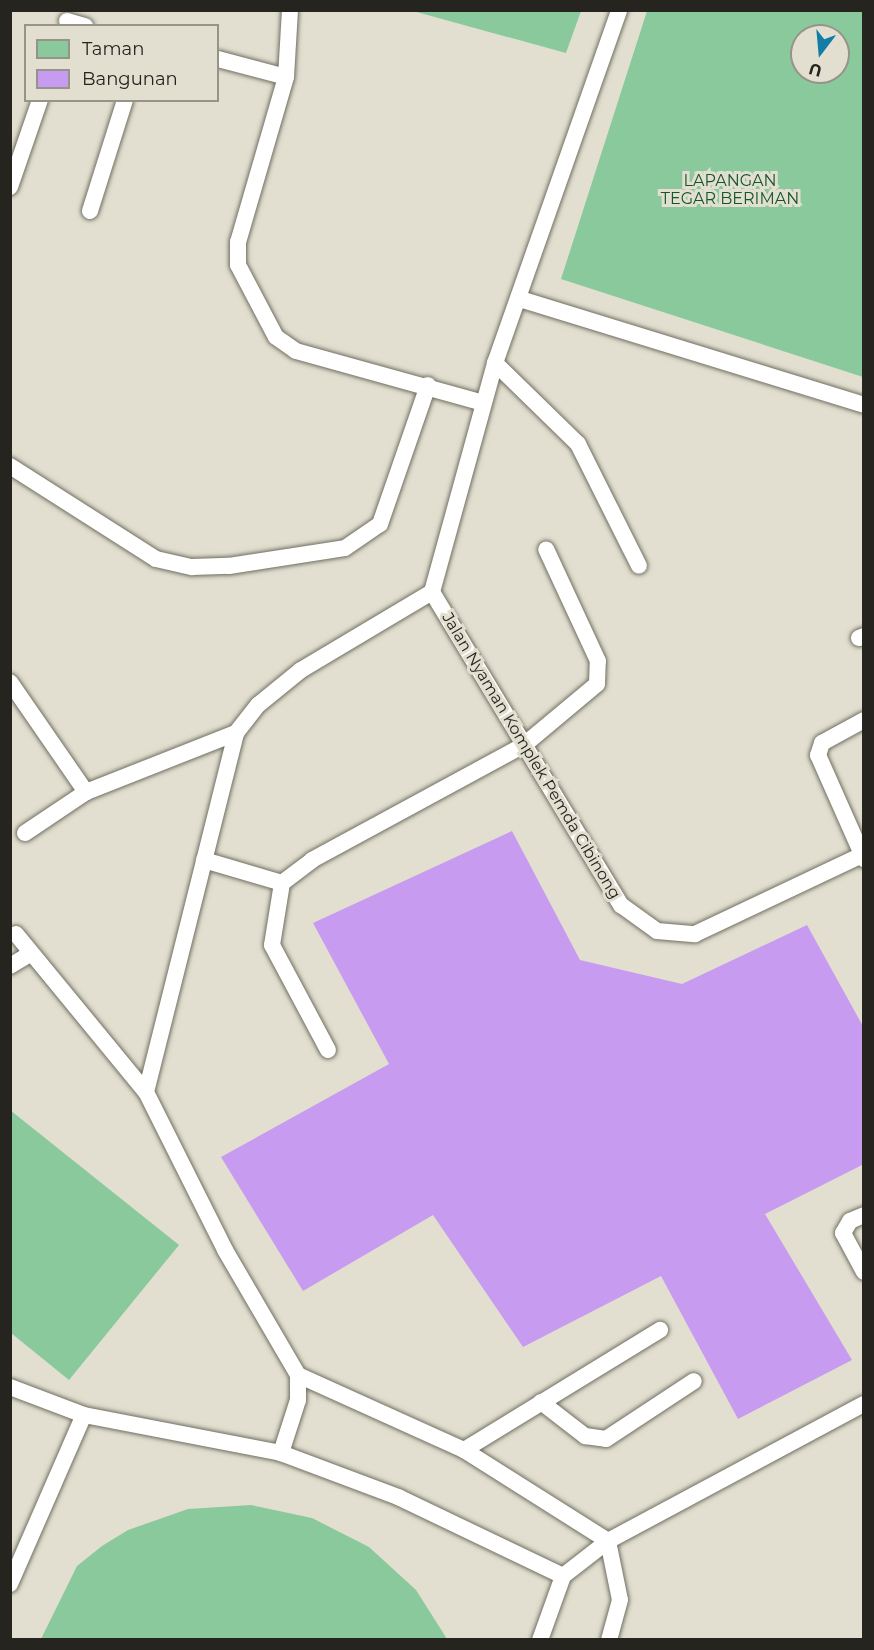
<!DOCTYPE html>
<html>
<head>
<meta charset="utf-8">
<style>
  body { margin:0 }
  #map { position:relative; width:874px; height:1650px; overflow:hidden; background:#e2dfd0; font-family:Montserrat,sans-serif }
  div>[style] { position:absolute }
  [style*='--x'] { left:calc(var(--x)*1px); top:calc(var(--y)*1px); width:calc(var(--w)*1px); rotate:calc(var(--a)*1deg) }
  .green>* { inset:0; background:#8ac99c }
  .building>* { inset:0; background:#c79bef }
  .roads { filter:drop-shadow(0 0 2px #716f62) drop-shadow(0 0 2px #716f62) }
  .service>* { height:16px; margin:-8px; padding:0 8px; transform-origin:8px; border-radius:8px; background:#fff }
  span { translate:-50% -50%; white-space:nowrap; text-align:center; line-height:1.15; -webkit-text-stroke:6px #e2dfd0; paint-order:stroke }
  .park-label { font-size:16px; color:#12562e }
  .street-label { font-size:16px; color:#25241f }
  .frame { position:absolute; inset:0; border:12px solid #25241f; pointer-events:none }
  .legend { position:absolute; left:24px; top:24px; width:195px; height:78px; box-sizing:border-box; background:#e2dfd0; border:2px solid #969489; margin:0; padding:8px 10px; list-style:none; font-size:18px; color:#25241f }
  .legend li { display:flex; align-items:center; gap:12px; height:30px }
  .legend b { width:30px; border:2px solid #969489 }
  .north { position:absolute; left:790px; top:24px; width:60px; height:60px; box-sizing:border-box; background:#e2dfd0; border:2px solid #969489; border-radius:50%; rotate:196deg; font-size:16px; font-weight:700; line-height:24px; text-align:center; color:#25241f }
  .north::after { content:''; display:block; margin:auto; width:21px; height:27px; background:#137da7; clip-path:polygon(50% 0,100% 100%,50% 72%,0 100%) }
</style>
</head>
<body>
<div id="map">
  <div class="green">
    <div style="clip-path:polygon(413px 11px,581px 11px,566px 53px)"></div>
    <div style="clip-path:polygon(evenodd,647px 11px,863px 11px,863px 377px,561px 279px,647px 11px,802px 36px,838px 36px,838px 72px,802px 72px,802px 36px)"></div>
    <div style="clip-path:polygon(10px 1110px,179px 1245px,69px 1380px,11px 1333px)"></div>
    <div style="clip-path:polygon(251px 1505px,312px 1518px,369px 1547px,416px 1590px,447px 1639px,41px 1639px,77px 1566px,102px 1546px,128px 1530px,188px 1509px)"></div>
  </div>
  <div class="building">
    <div style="clip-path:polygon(512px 831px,580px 960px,682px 984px,807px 925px,864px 1028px,864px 1164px,765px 1214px,852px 1360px,738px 1419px,661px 1276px,523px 1347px,433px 1215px,303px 1291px,221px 1157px,389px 1064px,313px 923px)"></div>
  </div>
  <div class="roads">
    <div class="service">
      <div style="--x:290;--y:10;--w:67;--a:93.4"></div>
      <div style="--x:286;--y:77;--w:172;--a:106.2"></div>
      <div style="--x:238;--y:242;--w:23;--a:90"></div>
      <div style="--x:238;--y:265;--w:81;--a:62.2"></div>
      <div style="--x:276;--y:337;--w:24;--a:35"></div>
      <div style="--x:296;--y:351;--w:194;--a:15.5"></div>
      <div style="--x:67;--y:21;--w:19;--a:16"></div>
      <div style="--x:218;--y:59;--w:70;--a:14.8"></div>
      <div style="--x:10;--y:187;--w:92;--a:-71"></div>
      <div style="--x:90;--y:211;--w:116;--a:-72.5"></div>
      <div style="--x:520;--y:299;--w:360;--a:17.1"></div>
      <div style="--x:495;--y:363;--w:116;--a:44.3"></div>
      <div style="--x:578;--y:444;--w:136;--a:63.4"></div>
      <div style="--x:10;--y:466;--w:173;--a:32.5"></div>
      <div style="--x:156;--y:559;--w:37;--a:13"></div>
      <div style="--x:192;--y:567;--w:37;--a:-2"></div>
      <div style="--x:229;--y:566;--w:117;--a:-8.8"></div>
      <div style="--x:345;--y:548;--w:42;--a:-34.4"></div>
      <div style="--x:380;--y:524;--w:147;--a:-70.9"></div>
      <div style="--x:432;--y:592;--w:366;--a:58.9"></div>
      <div style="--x:621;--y:905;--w:44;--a:35.8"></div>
      <div style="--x:657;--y:931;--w:38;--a:5"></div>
      <div style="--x:695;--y:934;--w:187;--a:-25.3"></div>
      <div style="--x:859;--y:638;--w:5;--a:-22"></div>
      <div style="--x:10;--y:682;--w:134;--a:55.4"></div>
      <div style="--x:864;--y:720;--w:48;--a:151.3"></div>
      <div style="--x:822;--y:743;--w:13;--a:108"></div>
      <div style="--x:818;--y:755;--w:114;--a:66.1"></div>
      <div style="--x:25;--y:833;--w:73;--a:-33.9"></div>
      <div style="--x:86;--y:792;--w:161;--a:-21.5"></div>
      <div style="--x:204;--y:860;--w:81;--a:16.4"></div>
      <div style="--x:16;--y:934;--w:205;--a:50.6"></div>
      <div style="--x:146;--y:1092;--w:177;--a:63.4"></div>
      <div style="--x:225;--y:1250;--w:145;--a:59.7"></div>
      <div style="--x:298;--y:1375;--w:25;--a:90"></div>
      <div style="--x:298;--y:1400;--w:56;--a:107.8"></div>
      <div style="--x:10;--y:966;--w:21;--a:-31"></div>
      <div style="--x:328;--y:1050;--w:119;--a:-118.1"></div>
      <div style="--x:272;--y:945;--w:63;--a:-80.8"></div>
      <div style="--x:282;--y:883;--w:38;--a:-37"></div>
      <div style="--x:312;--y:860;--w:241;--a:-28.5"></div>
      <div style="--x:524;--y:745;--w:95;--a:-39.9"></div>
      <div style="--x:597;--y:684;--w:23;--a:-88"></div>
      <div style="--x:598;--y:661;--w:123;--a:-114.9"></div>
      <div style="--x:146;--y:1092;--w:370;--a:-75.9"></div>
      <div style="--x:236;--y:733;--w:36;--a:-52"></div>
      <div style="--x:258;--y:705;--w:55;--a:-39.1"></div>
      <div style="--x:301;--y:670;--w:152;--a:-30.8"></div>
      <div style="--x:432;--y:592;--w:238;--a:-74.6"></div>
      <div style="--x:495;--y:363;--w:374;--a:-70.6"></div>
      <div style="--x:864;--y:1215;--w:15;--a:157"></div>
      <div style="--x:850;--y:1221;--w:14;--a:120"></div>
      <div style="--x:843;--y:1233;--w:44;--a:61.7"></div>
      <div style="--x:298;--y:1375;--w:182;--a:24.3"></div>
      <div style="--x:464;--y:1450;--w:170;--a:32.3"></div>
      <div style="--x:608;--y:1541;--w:60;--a:78.5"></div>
      <div style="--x:620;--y:1600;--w:41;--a:105.4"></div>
      <div style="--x:10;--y:1387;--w:79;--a:20.7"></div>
      <div style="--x:84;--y:1415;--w:201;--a:10.9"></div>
      <div style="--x:281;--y:1453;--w:125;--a:20.6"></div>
      <div style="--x:398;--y:1497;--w:183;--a:25.6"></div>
      <div style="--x:541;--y:1402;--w:56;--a:37.7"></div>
      <div style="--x:585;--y:1436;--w:21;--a:8"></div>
      <div style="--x:606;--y:1439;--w:105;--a:-33.4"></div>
      <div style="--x:464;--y:1450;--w:230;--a:-31.5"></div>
      <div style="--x:563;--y:1576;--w:57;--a:-37.9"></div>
      <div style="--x:608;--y:1541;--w:290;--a:-28.2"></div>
      <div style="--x:10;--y:1584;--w:184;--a:-66.4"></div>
      <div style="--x:540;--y:1640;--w:68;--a:-70.2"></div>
    </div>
  </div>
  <div class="park-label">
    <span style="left:730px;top:190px">LAPANGAN<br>TEGAR BERIMAN</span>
  </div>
  <div class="street-label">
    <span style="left:531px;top:756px;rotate:59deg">Jalan Nyaman Komplek Pemda Cibinong</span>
  </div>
  <div class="frame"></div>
  <ul class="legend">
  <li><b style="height:16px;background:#8ac99c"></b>Taman</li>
  <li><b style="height:16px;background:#c79bef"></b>Bangunan</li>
  </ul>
  <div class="north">U</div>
</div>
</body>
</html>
